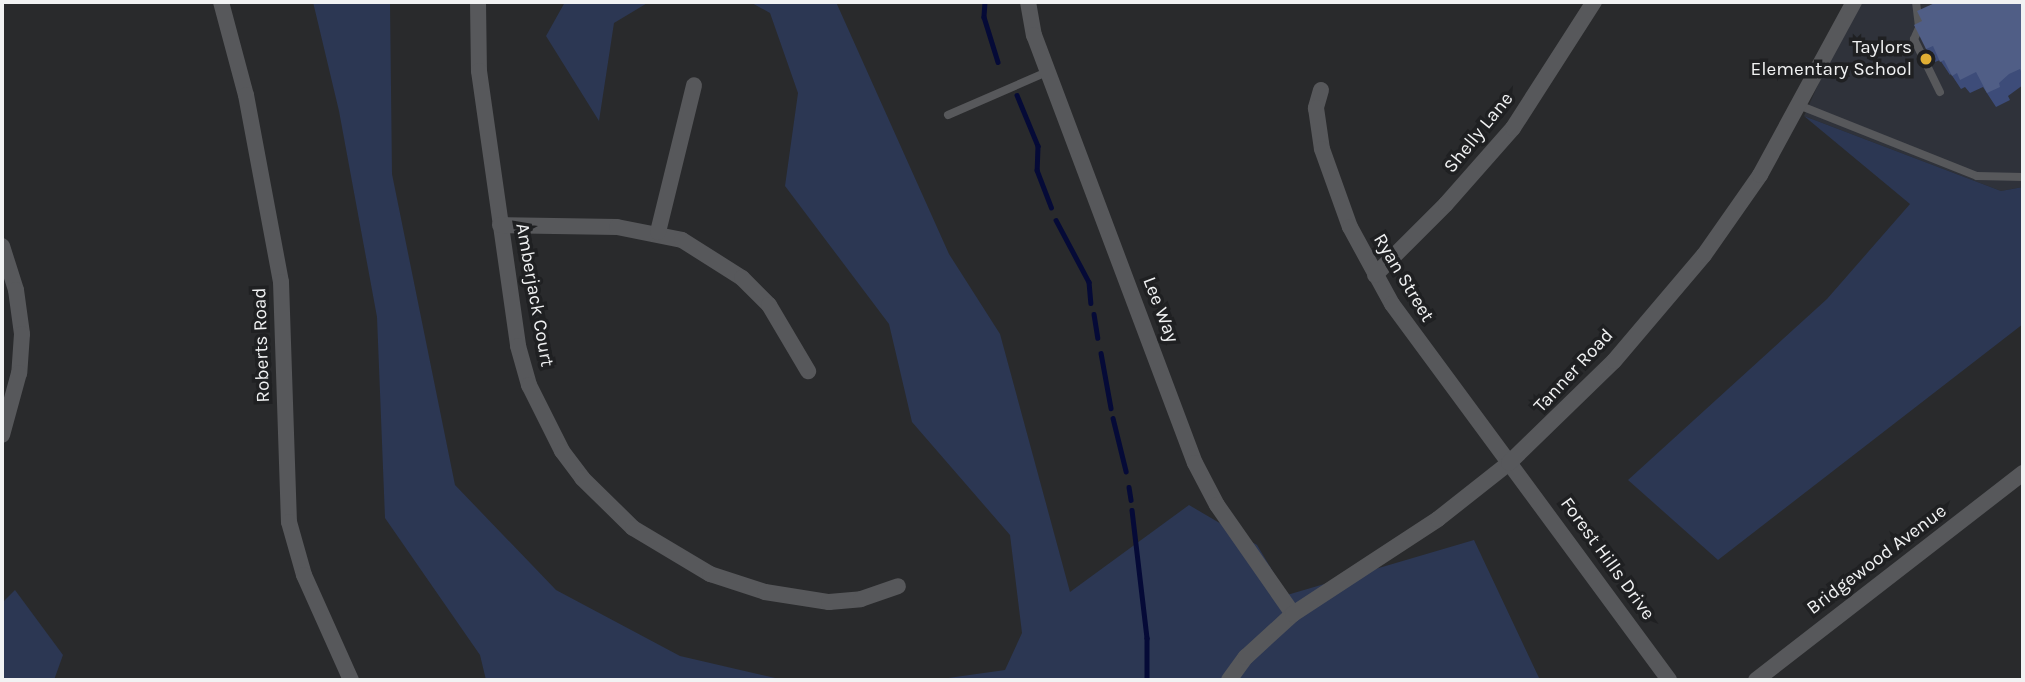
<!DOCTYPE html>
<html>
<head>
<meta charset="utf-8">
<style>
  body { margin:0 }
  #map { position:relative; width:2025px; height:682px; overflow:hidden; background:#292a2c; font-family:Karla,sans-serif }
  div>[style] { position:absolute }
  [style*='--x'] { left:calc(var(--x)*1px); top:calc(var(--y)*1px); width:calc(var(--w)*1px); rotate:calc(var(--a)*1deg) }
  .built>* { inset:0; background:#2f323a }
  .green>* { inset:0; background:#2c3753 }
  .stream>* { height:4.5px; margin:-2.25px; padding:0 2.25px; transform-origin:2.25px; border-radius:2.25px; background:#050a37 }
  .lane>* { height:8px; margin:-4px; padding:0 4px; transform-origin:4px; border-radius:4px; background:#57585b }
  .street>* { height:16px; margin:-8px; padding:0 8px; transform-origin:8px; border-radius:8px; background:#57585b }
  .wall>* { inset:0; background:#3d4c79 }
  .building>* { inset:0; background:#505e86 }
  .dots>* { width:19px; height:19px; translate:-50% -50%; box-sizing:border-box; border:4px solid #1f2022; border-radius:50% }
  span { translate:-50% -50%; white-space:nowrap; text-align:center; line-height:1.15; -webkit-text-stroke:7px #1f2022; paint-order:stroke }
  .poi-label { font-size:19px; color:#f1f2f3 }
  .right { translate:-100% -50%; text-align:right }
  .street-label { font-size:19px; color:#f1f2f3 }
  .frame { position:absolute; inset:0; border:4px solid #f1f2f3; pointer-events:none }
</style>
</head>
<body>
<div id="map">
  <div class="built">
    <div style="clip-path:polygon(1855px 2px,2023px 2px,2023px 187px,2001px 191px,1804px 116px)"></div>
  </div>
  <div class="green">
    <div style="clip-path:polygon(313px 2px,390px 2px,392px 174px,455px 485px,556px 590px,680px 656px,784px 680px,486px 680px,480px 655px,385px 518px,377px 317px,339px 111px)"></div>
    <div style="clip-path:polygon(565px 2px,649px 2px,614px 23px,599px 121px,546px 36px)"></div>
    <div style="clip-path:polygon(750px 2px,836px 2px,949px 254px,1000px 334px,1070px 592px,1189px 505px,1257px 545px,1287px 595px,1474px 540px,1540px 680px,934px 680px,1005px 670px,1022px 633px,1010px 535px,912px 422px,889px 324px,785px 186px,798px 93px,770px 13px)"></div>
    <div style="clip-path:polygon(1804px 116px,2001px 191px,2023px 187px,2023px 324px,1718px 560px,1628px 480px,1827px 299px,1910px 204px)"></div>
    <div style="clip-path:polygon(15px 590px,63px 655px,54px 680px,2px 680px,2px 603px)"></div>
  </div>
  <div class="stream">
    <div style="--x:985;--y:2;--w:15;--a:94"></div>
    <div style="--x:984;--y:17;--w:47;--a:72.7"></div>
    <div style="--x:1017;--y:95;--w:55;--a:67.6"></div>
    <div style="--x:1038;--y:146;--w:24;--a:92"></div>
    <div style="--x:1037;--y:170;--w:40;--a:69"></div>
    <div style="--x:1056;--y:220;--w:70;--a:62"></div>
    <div style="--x:1089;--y:282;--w:21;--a:85"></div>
    <div style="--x:1094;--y:314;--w:24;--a:81"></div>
    <div style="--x:1101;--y:353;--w:56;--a:79.7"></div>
    <div style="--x:1113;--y:418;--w:55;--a:76.2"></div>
    <div style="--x:1129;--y:487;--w:13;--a:81"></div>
    <div style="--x:1132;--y:510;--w:129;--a:83.3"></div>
    <div style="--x:1147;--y:638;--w:42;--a:90"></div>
  </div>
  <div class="lane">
    <div style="--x:1916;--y:2;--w:26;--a:83"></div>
    <div style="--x:1919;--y:28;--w:12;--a:114"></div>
    <div style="--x:1914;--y:39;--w:59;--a:63.9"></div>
    <div style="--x:1801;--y:106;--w:189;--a:21.7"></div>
    <div style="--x:1977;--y:176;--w:46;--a:1.2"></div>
    <div style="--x:948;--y:115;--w:108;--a:-23.5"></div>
  </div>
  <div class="street">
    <div style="--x:221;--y:2;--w:96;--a:75"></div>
    <div style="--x:246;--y:95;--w:190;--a:79.4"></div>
    <div style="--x:281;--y:282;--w:240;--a:88.1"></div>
    <div style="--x:289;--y:522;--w:55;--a:74.2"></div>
    <div style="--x:304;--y:575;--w:115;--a:65.9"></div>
    <div style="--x:478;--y:2;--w:69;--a:89.2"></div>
    <div style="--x:479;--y:71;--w:278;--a:81.9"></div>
    <div style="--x:518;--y:346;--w:41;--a:74.2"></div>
    <div style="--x:529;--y:385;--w:74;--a:63.4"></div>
    <div style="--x:562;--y:451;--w:34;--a:53"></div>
    <div style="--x:582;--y:478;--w:71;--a:44.4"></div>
    <div style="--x:633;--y:528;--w:90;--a:30.9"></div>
    <div style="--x:710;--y:574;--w:58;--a:18.1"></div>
    <div style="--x:765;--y:592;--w:65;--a:8.9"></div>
    <div style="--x:829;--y:602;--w:32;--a:-5"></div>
    <div style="--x:861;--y:599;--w:39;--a:-19"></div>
    <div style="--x:1028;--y:2;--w:34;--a:80"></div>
    <div style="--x:1034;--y:35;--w:457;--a:69.4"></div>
    <div style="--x:1195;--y:463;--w:47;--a:62.4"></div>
    <div style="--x:1217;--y:505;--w:133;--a:55.1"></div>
    <div style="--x:1321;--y:90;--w:19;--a:106"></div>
    <div style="--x:1316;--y:108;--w:41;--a:81.7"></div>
    <div style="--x:1322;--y:149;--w:83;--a:70.3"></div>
    <div style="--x:1350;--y:227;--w:88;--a:61.4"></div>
    <div style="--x:1392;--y:304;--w:467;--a:53.6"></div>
    <div style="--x:500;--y:225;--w:117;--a:1"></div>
    <div style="--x:617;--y:227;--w:66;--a:11.3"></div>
    <div style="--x:682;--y:240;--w:71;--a:32.3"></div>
    <div style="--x:742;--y:278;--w:38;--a:45"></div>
    <div style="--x:769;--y:305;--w:77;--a:59.4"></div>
    <div style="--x:658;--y:232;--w:151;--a:-76.2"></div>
    <div style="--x:2;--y:246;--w:46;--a:72.3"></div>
    <div style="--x:16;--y:290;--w:44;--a:82.2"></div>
    <div style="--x:22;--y:334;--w:39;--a:94"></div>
    <div style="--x:19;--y:373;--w:64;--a:105.3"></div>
    <div style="--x:1375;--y:275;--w:100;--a:-45"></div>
    <div style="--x:1446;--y:204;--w:101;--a:-48.6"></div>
    <div style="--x:1513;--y:128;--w:150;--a:-57.3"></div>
    <div style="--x:1229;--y:680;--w:29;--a:-54"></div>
    <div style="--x:1246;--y:657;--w:64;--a:-42.5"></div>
    <div style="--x:1293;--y:614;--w:173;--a:-33.2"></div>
    <div style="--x:1438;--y:519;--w:90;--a:-38.3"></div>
    <div style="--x:1509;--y:463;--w:146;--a:-44.2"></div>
    <div style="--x:1614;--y:361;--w:139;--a:-49.7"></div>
    <div style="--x:1704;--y:255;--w:98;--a:-55"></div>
    <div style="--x:1760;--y:175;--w:197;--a:-61.5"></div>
    <div style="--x:1756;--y:680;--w:338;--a:-37.8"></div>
  </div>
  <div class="wall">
    <div style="clip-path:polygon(2023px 2px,2023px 85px,2008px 96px,2010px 100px,1996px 107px,1983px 87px,1970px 93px,1965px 87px,1961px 89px,1951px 74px,1950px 75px,1940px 60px,1935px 62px,1926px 49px,1922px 21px)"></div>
  </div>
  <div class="building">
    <div style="clip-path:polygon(1937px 2px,2023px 2px,2023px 75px,2020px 69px,2009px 74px,1999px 83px,2000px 87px,1987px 93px,1976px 72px,1960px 80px,1957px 73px,1952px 76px,1944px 60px,1940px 62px,1933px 46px,1926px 49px,1914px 25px,1922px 21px,1917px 11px)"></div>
  </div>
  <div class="dots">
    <div style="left:1926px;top:59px;background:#e1af34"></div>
  </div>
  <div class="poi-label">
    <span class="right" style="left:1912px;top:59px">Taylors<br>Elementary School</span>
  </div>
  <div class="street-label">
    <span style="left:1479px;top:133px;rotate:-51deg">Shelly Lane</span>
    <span style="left:1403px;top:278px;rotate:59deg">Ryan Street</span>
    <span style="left:534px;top:295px;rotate:80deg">Amberjack Court</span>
    <span style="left:1160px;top:310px;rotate:69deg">Lee Way</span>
    <span style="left:262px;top:345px;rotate:-92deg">Roberts Road</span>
    <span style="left:1574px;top:371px;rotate:-47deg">Tanner Road</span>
    <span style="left:1607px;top:559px;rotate:54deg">Forest Hills Drive</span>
    <span style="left:1877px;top:560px;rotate:-37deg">Bridgewood Avenue</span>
  </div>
  <div class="frame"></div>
</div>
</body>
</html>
